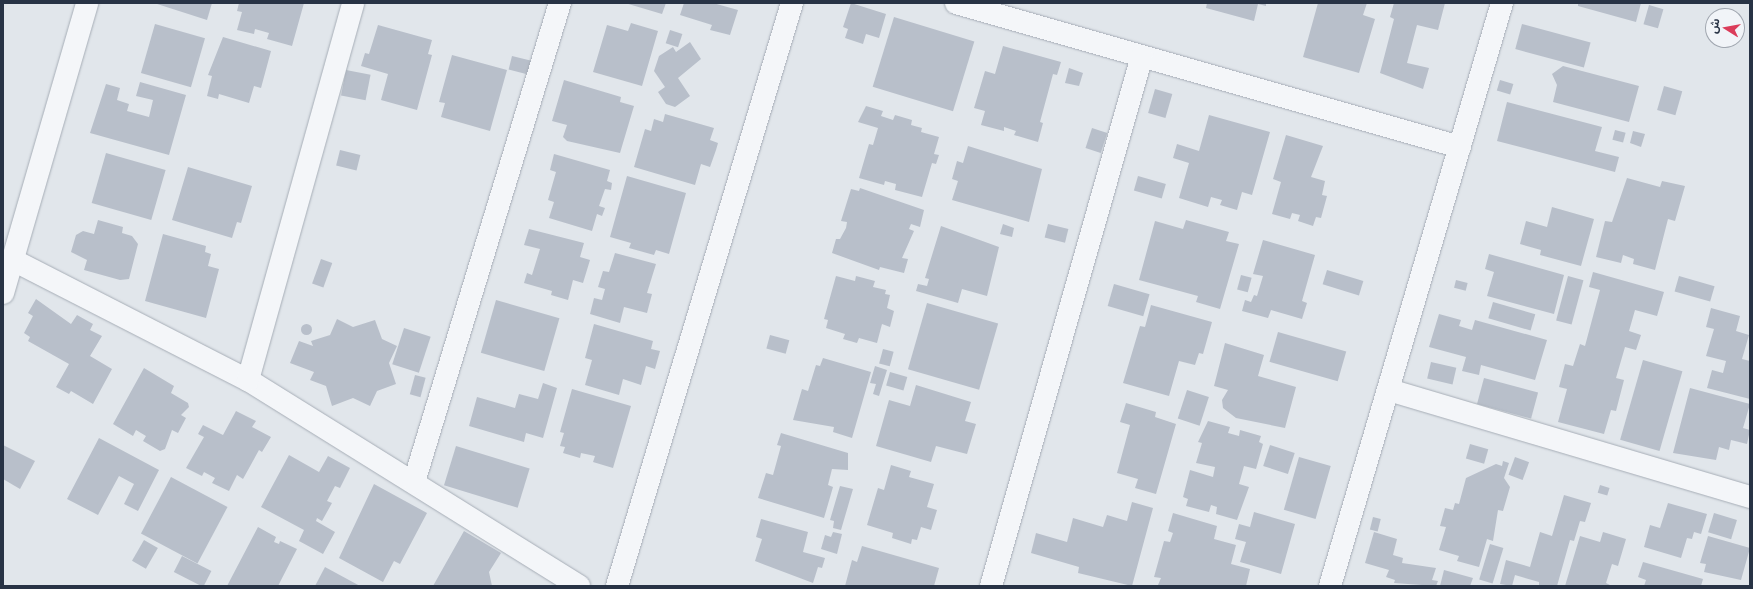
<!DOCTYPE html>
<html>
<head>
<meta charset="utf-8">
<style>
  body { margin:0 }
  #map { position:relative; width:1753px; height:589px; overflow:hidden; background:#e1e6eb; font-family:Poppins,"Noto Sans Arabic",sans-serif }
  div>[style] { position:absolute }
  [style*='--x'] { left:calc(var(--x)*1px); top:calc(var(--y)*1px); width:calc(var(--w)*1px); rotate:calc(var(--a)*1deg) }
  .building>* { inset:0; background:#b8bfca; transform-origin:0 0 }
  .round { border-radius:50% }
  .roads { filter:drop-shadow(0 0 1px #a6adb6) drop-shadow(0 0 1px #a6adb6) }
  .minor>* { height:22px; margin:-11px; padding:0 11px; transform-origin:11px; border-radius:11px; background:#f4f6f9 }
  span { translate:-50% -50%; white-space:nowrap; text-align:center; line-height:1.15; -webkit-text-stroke:4px #f1f4f8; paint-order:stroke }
  .frame { position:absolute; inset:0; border:4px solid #283345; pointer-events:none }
  .north { position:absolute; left:1705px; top:8px; width:40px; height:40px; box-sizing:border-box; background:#f1f4f8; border:1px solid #a1a7b0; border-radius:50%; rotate:281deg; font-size:11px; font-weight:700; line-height:16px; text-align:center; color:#283345 }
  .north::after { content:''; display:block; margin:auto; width:14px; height:18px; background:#db3c5a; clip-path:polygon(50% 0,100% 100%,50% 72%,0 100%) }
</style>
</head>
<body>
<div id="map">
  <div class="building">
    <div style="clip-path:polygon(154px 3px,212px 3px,207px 20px)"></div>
    <div style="clip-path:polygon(239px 3px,304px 3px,292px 46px,267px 39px,269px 33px,255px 29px,254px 34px,237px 30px,242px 12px,237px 11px)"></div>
    <div style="clip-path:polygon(625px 3px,666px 3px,662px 14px)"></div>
    <div style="clip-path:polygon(684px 3px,713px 3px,738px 10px,730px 35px,710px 30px,712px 25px,680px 15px)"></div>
    <div style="clip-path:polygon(851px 3px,886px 14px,879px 38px,866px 34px,863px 44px,845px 38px,848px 29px,843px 27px)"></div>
    <div style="clip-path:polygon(1207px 3px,1266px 3px,1266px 6px,1258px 4px,1254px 21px,1206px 8px)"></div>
    <div style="clip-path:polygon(1318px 3px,1367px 3px,1363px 15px,1375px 19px,1359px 73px,1303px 57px)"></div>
    <div style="clip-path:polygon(1394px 3px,1445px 3px,1438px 30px,1417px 25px,1407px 63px,1429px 68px,1423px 89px,1380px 73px,1394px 19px,1390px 17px)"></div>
    <div style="clip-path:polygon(1578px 3px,1641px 3px,1636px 22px,1578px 6px)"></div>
    <div style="left:1649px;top:5px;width:15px;height:20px;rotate:16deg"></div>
    <div style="left:894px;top:17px;width:84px;height:73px;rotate:17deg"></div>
    <div style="clip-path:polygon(631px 23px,658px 31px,642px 86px,593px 72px,607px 25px,628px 31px)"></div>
    <div style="left:155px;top:24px;width:52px;height:51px;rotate:16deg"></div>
    <div style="left:1522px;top:24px;width:71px;height:26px;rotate:15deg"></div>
    <div style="clip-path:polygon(378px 25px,432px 40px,428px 54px,432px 55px,417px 110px,381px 100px,388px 74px,361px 66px,365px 53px,369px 54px)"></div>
    <div style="left:670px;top:30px;width:13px;height:14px;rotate:18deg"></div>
    <div style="clip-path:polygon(223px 37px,271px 51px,261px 88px,254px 86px,249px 103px,219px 94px,218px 99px,207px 96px,212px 76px,208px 75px)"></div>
    <div style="clip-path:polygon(690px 42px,701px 59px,678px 78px,690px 96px,675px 107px,666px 104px,658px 92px,665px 87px,654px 71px,659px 56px,673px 47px,676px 52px)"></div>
    <div style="clip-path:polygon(1003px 46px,1061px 62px,1057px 75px,1053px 74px,1040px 122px,1043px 123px,1038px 142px,1014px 135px,1016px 131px,1004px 127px,1004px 131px,981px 125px,985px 111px,974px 108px,985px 71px,995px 74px)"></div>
    <div style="clip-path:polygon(452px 55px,507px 70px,490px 131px,441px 117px,445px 103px,439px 102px)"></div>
    <div style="left:512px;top:56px;width:21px;height:14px;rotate:14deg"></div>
    <div style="clip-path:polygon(1563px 66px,1639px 86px,1629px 122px,1553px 102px,1557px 85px,1552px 74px)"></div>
    <div style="clip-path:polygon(1069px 68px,1083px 73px,1079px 86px,1065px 83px)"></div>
    <div style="left:346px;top:70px;width:25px;height:26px;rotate:11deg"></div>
    <div style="clip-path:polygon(564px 80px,621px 97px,620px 102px,634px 106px,620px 153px,567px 141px,563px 137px,567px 125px,552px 121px)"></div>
    <div style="left:1500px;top:80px;width:14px;height:11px;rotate:17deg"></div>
    <div style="clip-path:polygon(140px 82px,186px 95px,169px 155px,90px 133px,106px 84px,120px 88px,117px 100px,129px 104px,127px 111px,149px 117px,153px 100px,136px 96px)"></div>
    <div style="left:1664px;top:86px;width:19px;height:25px;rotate:16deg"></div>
    <div style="left:1155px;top:89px;width:18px;height:25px;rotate:16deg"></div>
    <div style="clip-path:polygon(1507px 102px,1602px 127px,1595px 151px,1619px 157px,1615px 172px,1497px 141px)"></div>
    <div style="clip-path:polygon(866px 106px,883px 111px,881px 116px,893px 120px,895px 115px,912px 120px,911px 125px,922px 128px,921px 132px,939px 137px,934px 154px,939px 155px,936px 164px,932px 163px,922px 197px,895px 190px,896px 184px,885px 181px,884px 185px,859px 178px,869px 144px,873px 145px,878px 128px,858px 122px)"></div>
    <div style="clip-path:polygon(665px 114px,714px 128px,710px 140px,718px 143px,716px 150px,710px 167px,701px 164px,695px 185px,634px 167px,645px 129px,651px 131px,654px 119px,663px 122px)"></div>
    <div style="clip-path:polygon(1209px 115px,1270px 132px,1252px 195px,1242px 192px,1237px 210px,1220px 205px,1222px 200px,1211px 197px,1208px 207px,1179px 198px,1189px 163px,1173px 158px,1177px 144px,1199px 151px)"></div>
    <div style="left:1092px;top:128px;width:16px;height:21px;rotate:18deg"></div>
    <div style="left:1615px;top:130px;width:11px;height:10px;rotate:15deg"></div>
    <div style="clip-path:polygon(1633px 131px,1645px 134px,1641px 147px,1630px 143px)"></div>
    <div style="clip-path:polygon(1286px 135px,1323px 146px,1311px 177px,1325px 181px,1322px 195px,1327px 196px,1321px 218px,1316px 217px,1313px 226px,1298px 221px,1300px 215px,1292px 213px,1290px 219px,1272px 214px,1281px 182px,1273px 179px)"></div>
    <div style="clip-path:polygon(968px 146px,1042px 169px,1029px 222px,952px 200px,958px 181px,952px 179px,957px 161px,963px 163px)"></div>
    <div style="left:340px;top:150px;width:21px;height:16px;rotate:14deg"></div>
    <div style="left:106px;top:153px;width:62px;height:52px;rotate:16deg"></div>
    <div style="clip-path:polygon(554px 154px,610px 170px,607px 181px,612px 183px,611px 190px,605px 189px,599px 206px,605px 208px,602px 216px,597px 214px,592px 231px,549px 218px,554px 202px,548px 200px,556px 172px,550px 170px)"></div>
    <div style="clip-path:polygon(188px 167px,252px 186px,241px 223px,237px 222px,232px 238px,172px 220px)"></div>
    <div style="clip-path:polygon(627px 176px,686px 193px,669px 254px,656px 250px,654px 255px,629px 248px,631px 243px,610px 237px)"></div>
    <div style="left:1138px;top:176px;width:29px;height:15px;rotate:16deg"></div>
    <div style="clip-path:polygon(1627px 178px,1660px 187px,1662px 181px,1685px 186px,1675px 221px,1668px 219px,1655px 270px,1633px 264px,1634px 259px,1623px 255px,1621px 263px,1596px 257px,1605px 221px,1612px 222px)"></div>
    <div style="clip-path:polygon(860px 188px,924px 210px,920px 227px,911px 224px,909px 229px,914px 231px,902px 258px,908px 259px,904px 273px,880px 267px,879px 270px,832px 253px,836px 239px,840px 239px,846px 228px,847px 222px,841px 221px,851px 189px,859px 191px)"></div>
    <div style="clip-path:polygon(1552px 207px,1594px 219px,1581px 266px,1540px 255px,1541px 250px,1520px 244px,1526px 221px,1547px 227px)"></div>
    <div style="clip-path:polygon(98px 220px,123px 227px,122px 233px,132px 236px,138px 244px,129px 279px,120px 280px,84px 270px,87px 260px,71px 252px,76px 235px,83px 231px,94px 234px)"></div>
    <div style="clip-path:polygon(1186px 220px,1229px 232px,1226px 241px,1239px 244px,1220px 309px,1196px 302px,1198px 296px,1139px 280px,1155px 221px,1183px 229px)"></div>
    <div style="clip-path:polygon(1003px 224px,1014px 228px,1012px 237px,1000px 234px)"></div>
    <div style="left:1048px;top:224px;width:21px;height:14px;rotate:14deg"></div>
    <div style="clip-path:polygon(941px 226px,999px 247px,987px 296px,962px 289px,958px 303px,916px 291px,918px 284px,927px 286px,929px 279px,925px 278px)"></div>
    <div style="clip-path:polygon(529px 229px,584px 243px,580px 257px,590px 260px,583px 283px,573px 280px,568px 300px,551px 295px,552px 291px,524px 283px,527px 273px,532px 275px,540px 249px,524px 245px)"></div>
    <div style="clip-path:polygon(163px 234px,206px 246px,205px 252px,211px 254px,208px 266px,219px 269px,206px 318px,145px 301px)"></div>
    <div style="clip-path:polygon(1263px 240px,1315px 255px,1302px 301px,1307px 303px,1302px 319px,1271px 310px,1268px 318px,1242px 311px,1245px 300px,1251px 302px,1254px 295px,1257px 296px,1263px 276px,1253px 274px)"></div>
    <div style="clip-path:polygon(615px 253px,656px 264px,647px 293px,652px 294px,647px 313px,624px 307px,620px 323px,590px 314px,594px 298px,602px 300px,605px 289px,598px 287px,603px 271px,609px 272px)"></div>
    <div style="clip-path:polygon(1489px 254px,1564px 275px,1554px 314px,1487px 296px,1494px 272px,1485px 269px)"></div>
    <div style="left:321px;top:259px;width:12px;height:26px;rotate:20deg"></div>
    <div style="left:1327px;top:270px;width:38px;height:15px;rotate:17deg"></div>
    <div style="clip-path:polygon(1593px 272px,1664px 292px,1657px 316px,1635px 310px,1629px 331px,1641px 335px,1636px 350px,1625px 347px,1616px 378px,1624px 380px,1616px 411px,1611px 410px,1604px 434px,1558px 422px,1567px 389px,1559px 387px,1565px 364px,1573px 366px,1580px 344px,1585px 346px,1600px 290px,1589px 287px)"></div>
    <div style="left:1241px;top:275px;width:11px;height:15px;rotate:15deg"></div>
    <div style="clip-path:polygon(836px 276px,855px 281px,856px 276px,875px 281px,873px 287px,886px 290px,885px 294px,890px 295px,887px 308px,894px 311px,890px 327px,882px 324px,877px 343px,859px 338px,857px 343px,843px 339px,845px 334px,826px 328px,828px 320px,824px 319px)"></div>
    <div style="left:1568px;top:276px;width:16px;height:46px;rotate:15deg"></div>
    <div style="left:1679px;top:276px;width:37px;height:16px;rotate:16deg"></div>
    <div style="left:1456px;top:280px;width:12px;height:8px;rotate:14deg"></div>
    <div style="left:1114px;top:284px;width:37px;height:23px;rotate:16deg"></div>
    <div style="clip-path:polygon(36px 299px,71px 324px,77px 315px,93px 324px,90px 330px,102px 336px,90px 356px,112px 369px,93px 404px,71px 391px,69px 394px,56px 387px,69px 364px,28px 341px,30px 337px,24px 333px,33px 316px,28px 313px)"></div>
    <div style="left:496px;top:300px;width:66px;height:55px;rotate:16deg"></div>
    <div style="left:1493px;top:302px;width:44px;height:17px;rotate:16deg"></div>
    <div style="left:927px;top:303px;width:74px;height:69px;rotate:16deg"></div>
    <div style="clip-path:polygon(1151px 305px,1212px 322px,1203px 354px,1199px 353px,1195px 365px,1179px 361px,1169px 396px,1123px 383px,1140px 326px,1145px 327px)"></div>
    <div style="clip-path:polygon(1711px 308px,1740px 316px,1736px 331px,1749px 335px,1742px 359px,1750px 361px,1750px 399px,1707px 388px,1712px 370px,1723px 373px,1726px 361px,1706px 356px,1714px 329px,1706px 327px)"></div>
    <div style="clip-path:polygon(1439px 314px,1461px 320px,1459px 326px,1472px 330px,1475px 320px,1547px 340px,1535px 380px,1481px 365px,1479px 375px,1462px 371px,1466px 357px,1429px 347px)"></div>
    <div style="clip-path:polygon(337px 319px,353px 327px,375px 320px,382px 339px,397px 346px,389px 363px,396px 384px,377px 391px,370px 406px,353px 398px,332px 406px,326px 386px,310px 380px,314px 372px,290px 363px,299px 341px,313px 346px,311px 341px,330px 335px)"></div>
    <div class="round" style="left:300.5px;top:323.5px;width:11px;height:11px"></div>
    <div style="clip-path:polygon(594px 324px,653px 341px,651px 349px,660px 351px,655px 369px,646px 366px,641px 385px,623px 379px,619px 395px,585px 385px,592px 360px,585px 358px)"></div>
    <div style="left:404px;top:328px;width:28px;height:38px;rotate:18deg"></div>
    <div style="left:1278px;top:332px;width:71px;height:31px;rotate:16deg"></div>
    <div style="left:770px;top:335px;width:20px;height:14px;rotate:15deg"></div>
    <div style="clip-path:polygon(1225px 343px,1264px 355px,1258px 376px,1296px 387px,1285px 428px,1236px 418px,1223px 408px,1222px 400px,1228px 390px,1214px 386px)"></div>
    <div style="left:883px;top:349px;width:11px;height:15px;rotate:15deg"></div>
    <div style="clip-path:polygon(823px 358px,871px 372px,852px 438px,833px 432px,834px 427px,793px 420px,802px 389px,808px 391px,816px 365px,820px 366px)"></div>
    <div style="left:1643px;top:360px;width:41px;height:83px;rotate:16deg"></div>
    <div style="left:1431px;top:362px;width:26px;height:17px;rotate:13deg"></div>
    <div style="clip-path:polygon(875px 366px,887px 370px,879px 396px,873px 394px,876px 384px,870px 383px)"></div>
    <div style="clip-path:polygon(144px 368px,174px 386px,171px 393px,188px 403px,189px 407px,181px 415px,186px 418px,178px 433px,172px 430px,165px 449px,160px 451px,143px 441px,146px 436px,136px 430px,133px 436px,113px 424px)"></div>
    <div style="left:890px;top:372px;width:18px;height:14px;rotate:16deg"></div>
    <div style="left:415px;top:375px;width:11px;height:20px;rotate:15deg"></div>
    <div style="left:1484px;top:378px;width:56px;height:27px;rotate:15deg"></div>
    <div style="clip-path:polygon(543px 383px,557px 388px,543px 438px,526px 433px,524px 442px,469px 426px,477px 397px,515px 408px,519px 394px,538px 399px)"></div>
    <div style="clip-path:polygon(916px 385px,971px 402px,965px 421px,976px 424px,967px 454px,936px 446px,931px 462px,876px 446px,889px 400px,910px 406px)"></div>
    <div style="clip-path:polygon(1690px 388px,1750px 404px,1743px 428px,1750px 430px,1747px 444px,1731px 440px,1729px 450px,1719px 447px,1716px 460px,1673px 453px)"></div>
    <div style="clip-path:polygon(572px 389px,631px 406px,613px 468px,593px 462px,595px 456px,581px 453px,580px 458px,563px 453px,565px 447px,560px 446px,564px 433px,560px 432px)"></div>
    <div style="left:1187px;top:390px;width:23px;height:30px;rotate:18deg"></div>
    <div style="clip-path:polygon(1126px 403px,1156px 412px,1155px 417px,1176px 424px,1156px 494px,1135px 488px,1138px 479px,1117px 473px,1130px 425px,1120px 422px)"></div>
    <div style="clip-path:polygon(236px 411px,256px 421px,252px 427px,271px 437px,262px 452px,259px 450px,243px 479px,237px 475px,229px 491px,212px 483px,215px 478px,204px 472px,202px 476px,186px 468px,204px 437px,198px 434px,203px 425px,223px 435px)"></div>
    <div style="clip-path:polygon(1208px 421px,1230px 427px,1228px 433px,1239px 436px,1240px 430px,1261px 436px,1259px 442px,1263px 444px,1256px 469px,1244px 466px,1239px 484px,1249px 487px,1237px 520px,1216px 514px,1217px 507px,1211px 505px,1209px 512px,1186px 506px,1188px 499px,1183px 497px,1190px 470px,1213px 477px,1215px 467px,1196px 463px,1202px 443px,1198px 442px)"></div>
    <div style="clip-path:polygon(781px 433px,848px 453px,848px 470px,832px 469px,828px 485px,833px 487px,824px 518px,758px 498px,766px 473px,773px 475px,781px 446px,777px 445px)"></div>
    <div style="clip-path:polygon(99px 438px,159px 470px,138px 511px,124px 504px,134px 484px,119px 476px,98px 515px,67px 499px)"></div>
    <div style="left:1470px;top:444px;width:19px;height:15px;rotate:16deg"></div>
    <div style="clip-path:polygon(3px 445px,35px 461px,20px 489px,3px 479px)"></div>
    <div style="left:1270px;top:445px;width:26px;height:22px;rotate:18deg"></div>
    <div style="left:456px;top:446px;width:77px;height:41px;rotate:17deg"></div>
    <div style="clip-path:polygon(289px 455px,319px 472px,328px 456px,350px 468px,340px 488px,335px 486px,327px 501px,332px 503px,322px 521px,317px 518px,316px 521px,335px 532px,323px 554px,299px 541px,304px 530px,261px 507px)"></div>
    <div style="left:1299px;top:457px;width:33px;height:55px;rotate:16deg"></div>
    <div style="left:1515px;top:457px;width:15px;height:19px;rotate:20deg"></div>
    <div style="clip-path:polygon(1503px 461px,1509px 463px,1504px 478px,1510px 487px,1503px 511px,1498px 510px,1493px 541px,1487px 539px,1479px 567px,1457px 561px,1459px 556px,1439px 550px,1446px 527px,1440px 526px,1445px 508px,1453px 510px,1455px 503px,1459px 504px,1466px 478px,1496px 464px,1502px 466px)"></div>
    <div style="clip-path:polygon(891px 465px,911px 471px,909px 477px,934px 484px,927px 507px,937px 510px,931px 530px,921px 527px,917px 540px,912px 539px,911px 544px,892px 538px,893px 533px,867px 525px,878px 488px,884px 490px)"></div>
    <div style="left:171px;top:477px;width:64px;height:64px;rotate:28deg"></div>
    <div style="clip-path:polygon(374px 484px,427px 513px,400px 564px,394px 561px,383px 582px,339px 558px)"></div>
    <div style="left:1600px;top:485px;width:10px;height:8px;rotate:17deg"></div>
    <div style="clip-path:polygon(840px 486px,853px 489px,841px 530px,833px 528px,834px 521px,830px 520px)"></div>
    <div style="clip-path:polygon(1564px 495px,1591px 503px,1585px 522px,1580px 521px,1574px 541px,1570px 540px,1557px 586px,1539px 586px,1539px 582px,1515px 575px,1512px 586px,1500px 584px,1506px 560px,1530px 567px,1540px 532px,1552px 536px)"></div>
    <div style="clip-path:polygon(1132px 502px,1153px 508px,1132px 586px,1078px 573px,1079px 567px,1031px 553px,1036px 533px,1067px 542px,1073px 518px,1103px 527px,1107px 515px,1127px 521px)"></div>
    <div style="clip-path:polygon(1668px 503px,1707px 514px,1701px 534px,1694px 532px,1692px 539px,1687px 538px,1681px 558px,1644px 547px,1650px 525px,1660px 528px)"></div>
    <div style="clip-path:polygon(1254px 512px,1295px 524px,1281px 574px,1240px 562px,1246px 542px,1235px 539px,1239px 524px,1250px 527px)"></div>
    <div style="clip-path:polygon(1173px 513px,1217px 526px,1214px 539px,1236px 545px,1231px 564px,1250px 569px,1246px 586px,1158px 585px,1161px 578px,1154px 577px,1164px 541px,1170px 542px,1173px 533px,1168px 531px)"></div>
    <div style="left:1714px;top:513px;width:24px;height:20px;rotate:17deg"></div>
    <div style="left:1373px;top:517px;width:8px;height:13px;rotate:14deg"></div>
    <div style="clip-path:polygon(761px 519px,808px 532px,803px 552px,825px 558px,822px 568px,818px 567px,813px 583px,755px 561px,762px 539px,756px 537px)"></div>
    <div style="clip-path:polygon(258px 527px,276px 537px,274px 542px,279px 544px,280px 541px,297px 549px,278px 586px,227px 586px)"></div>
    <div style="clip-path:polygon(464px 531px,501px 553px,489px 572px,492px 586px,433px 586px)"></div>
    <div style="clip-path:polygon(833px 532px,842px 534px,837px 554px,821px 549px,825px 535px,831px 537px)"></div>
    <div style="clip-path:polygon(1374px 532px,1397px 539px,1393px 555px,1403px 558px,1402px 563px,1436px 568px,1432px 580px,1438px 581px,1436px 586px,1394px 583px,1395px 580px,1386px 577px,1389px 570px,1365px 563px)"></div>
    <div style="clip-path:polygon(1603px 532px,1626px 539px,1618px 566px,1612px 564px,1606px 583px,1612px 586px,1565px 586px,1580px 536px,1600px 542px)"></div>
    <div style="clip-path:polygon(1708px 536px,1750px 548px,1741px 580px,1704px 572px,1706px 564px,1700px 563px)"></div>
    <div style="left:144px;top:540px;width:16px;height:24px;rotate:30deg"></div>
    <div style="left:1490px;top:544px;width:14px;height:37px;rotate:17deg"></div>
    <div style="clip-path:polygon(862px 546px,939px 568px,934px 586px,845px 586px,852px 560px,857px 562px)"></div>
    <div style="left:182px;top:556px;width:33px;height:18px;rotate:27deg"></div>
    <div style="clip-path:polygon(1643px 562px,1703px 579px,1701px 586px,1644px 586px,1646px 580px,1638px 577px)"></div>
    <div style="clip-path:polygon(325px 567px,360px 586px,315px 586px)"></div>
    <div style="clip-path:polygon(1444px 570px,1473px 578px,1470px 586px,1440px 586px)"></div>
  </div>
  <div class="roads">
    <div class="minor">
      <div style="--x:956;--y:3;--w:524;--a:15.95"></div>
      <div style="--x:13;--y:260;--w:264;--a:27.1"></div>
      <div style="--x:248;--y:380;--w:390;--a:31.9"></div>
      <div style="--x:3;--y:293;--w:302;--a:-73.8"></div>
      <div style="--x:248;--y:380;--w:391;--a:-74.4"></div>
      <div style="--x:1389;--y:390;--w:377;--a:16.5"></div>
      <div style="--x:414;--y:482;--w:501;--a:-73.05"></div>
      <div style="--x:617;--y:586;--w:609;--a:-73.29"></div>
      <div style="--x:991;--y:586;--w:551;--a:-74.1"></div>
      <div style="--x:1330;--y:586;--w:608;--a:-73.56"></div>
    </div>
  </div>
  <div class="frame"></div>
  <div class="north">ش</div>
</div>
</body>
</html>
